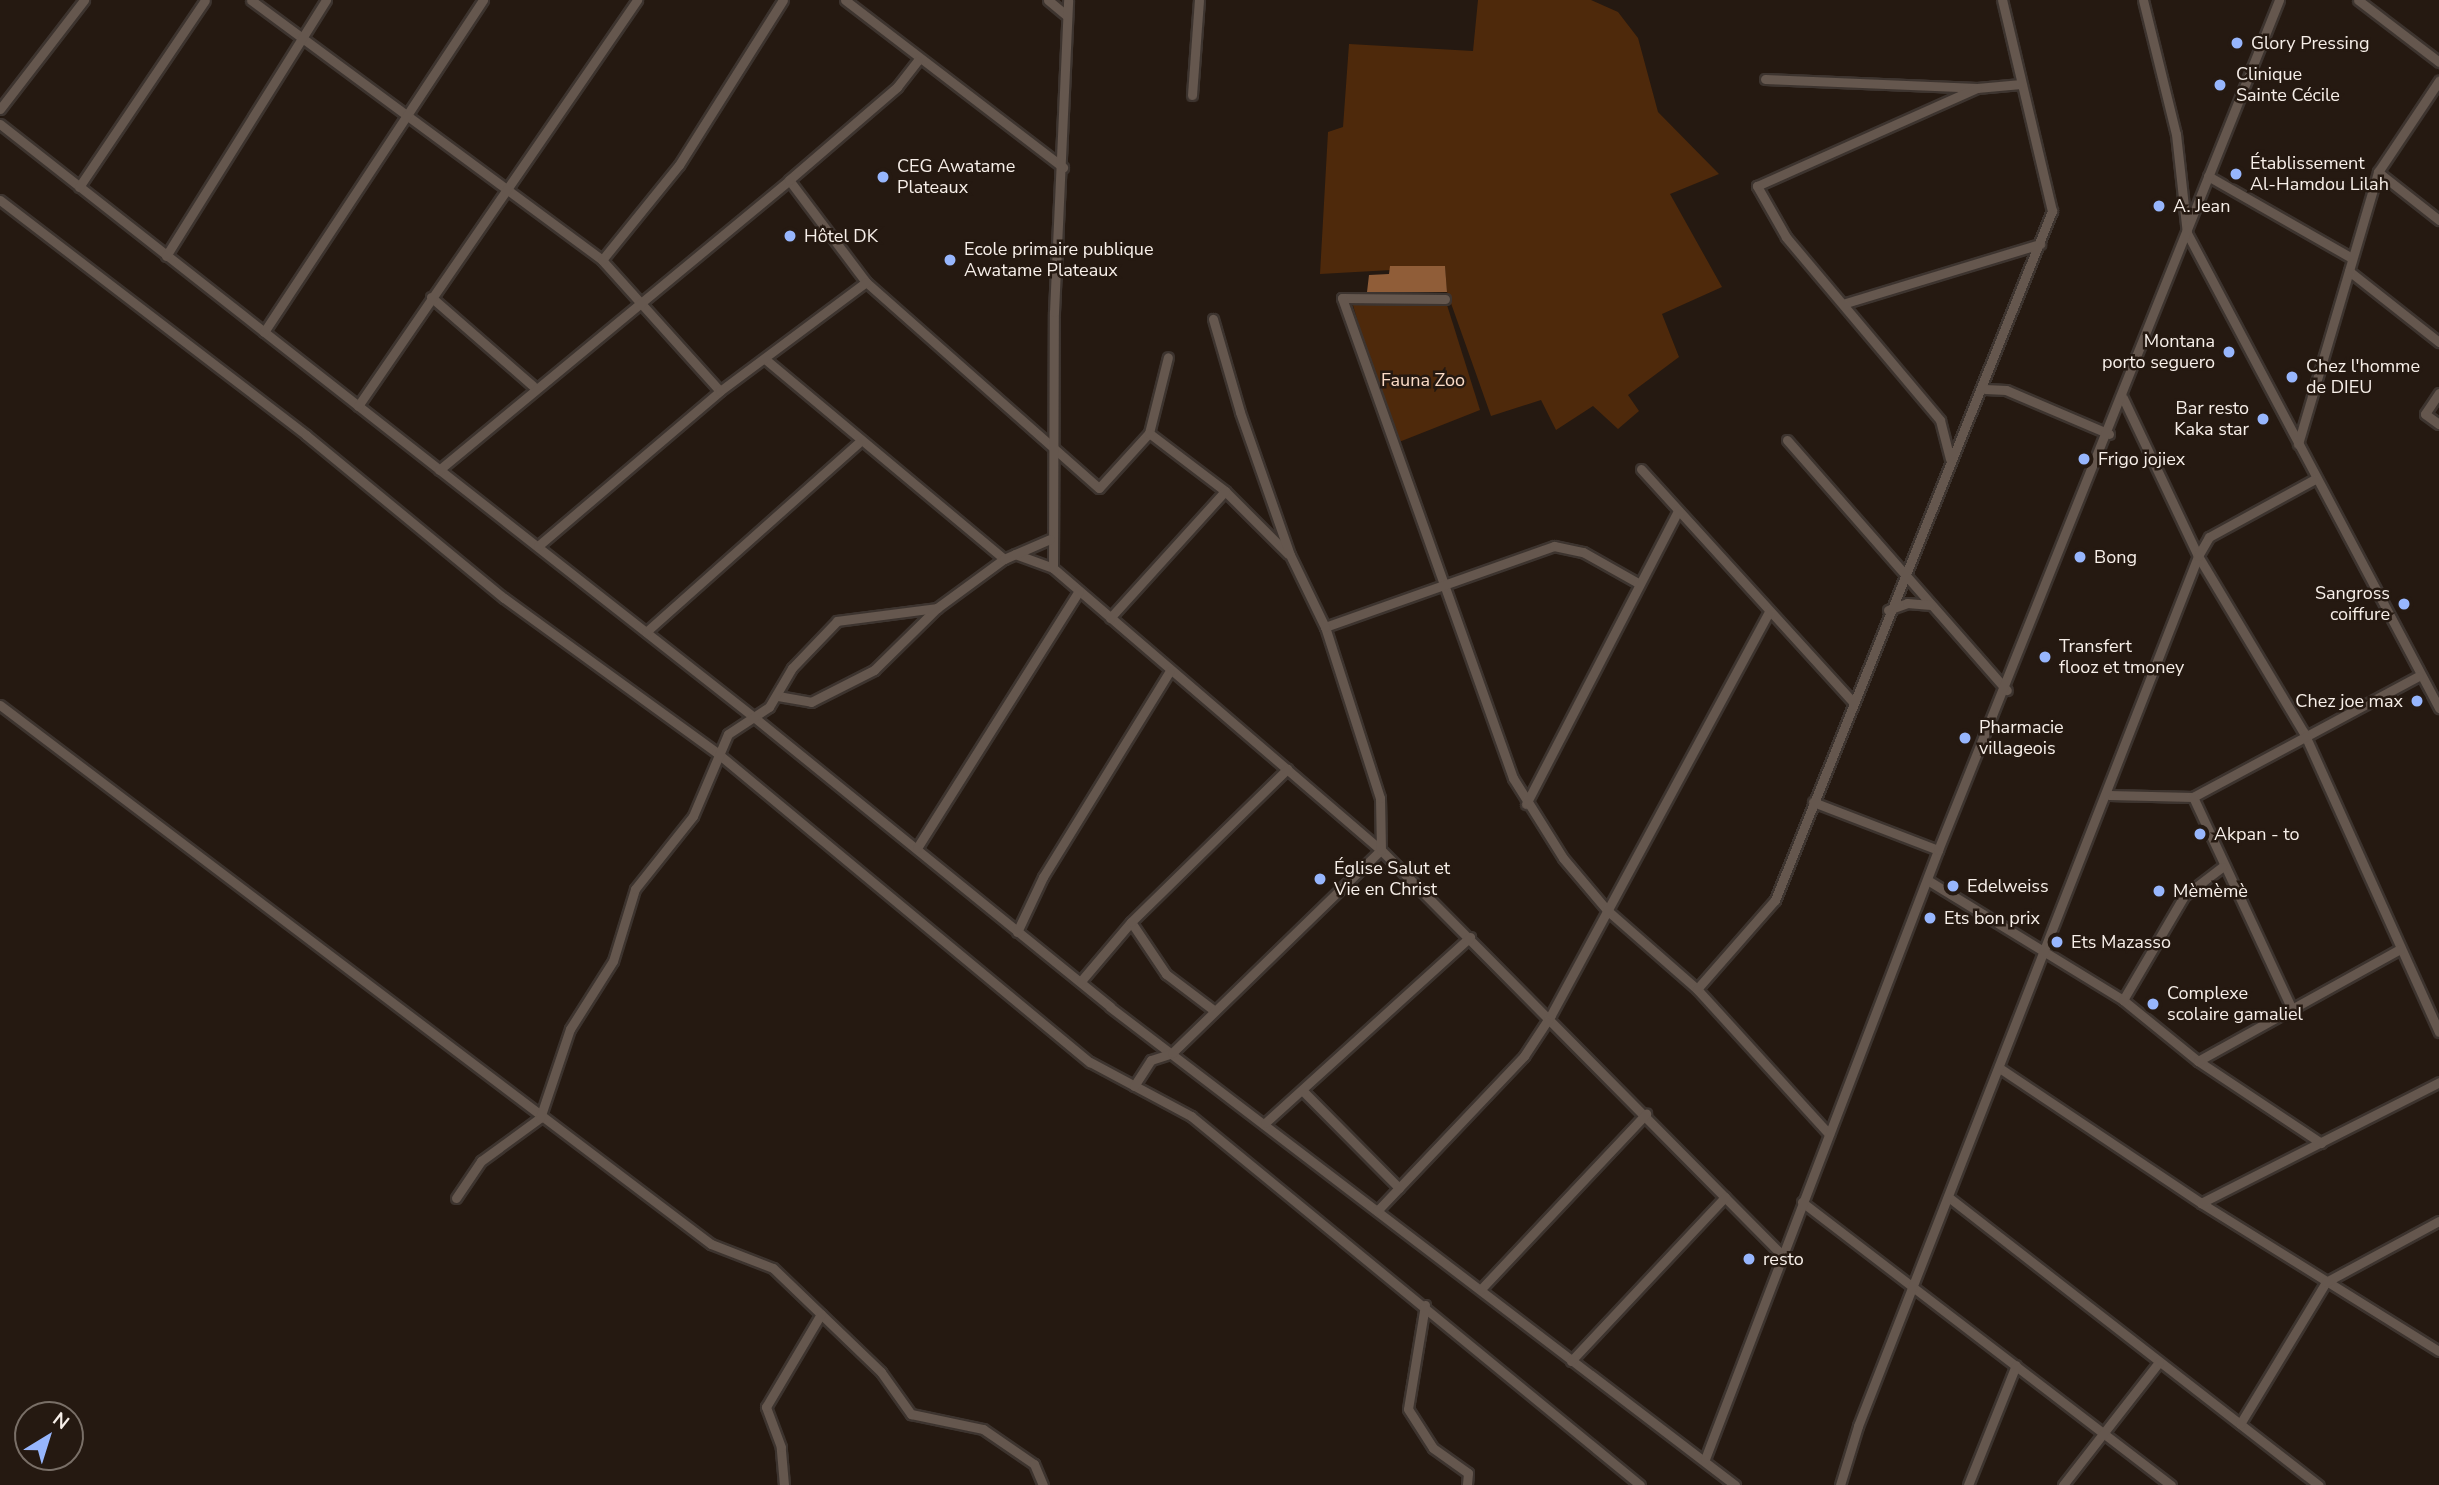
<!DOCTYPE html>
<meta charset="utf-8">
<style>
body{margin:0}
#map{position:relative;width:2439px;height:1485px;overflow:hidden;background:#251911;font-family:"Nunito Sans",sans-serif}
div>[style]{position:absolute}
[style*='--x']{left:calc(var(--x)*1px);top:calc(var(--y)*1px);width:calc(var(--w)*1px);rotate:calc(var(--a)*1deg)}
.green>*{inset:0;background:#4e290b}
.water>*{inset:0;background:#905d38}
.roads{filter:drop-shadow(2px 0 #3d342f) drop-shadow(-2px 0 #3d342f) drop-shadow(0 2px #3d342f) drop-shadow(0 -2px #3d342f)}
.street>*{height:9px;margin:-4.5px;padding:0 4.5px;transform-origin:4.5px;border-radius:4.5px;background:#65574e}
.dots>*{width:19px;height:19px;translate:-50% -50%;box-sizing:border-box;border:4px solid #251911;border-radius:50%}
span{translate:-50% -50%;white-space:nowrap;text-align:center;line-height:1.15;-webkit-text-stroke:5px #251911;paint-order:stroke}
.poi-label{font-size:18px;color:#f7efe9}
.left{translate:0 -50%;text-align:left}
.right{translate:-100% -50%;text-align:right}
.park-label{font-size:18px;color:#fbdbc6}
.north{position:absolute;left:14px;top:1401px;width:70px;height:70px;box-sizing:border-box;background:#251911;border:2px solid #796f67;border-radius:50%;rotate:38deg;font-size:19px;font-weight:700;line-height:28px;text-align:center;color:#f7efe9}
.north::after{content:'';display:block;margin:auto;width:24px;height:32px;background:#97b6fd;clip-path:polygon(50% 0,100% 100%,50% 72%,0 100%)}
</style>
<div id="map">
<div class="green">
<div style="clip-path:polygon(1478px 0,1591px 0,1618px 12px,1638px 38px,1658px 112px,1719px 174px,1670px 194px,1722px 287px,1662px 314px,1679px 357px,1628px 395px,1639px 411px,1618px 429px,1593px 406px,1556px 430px,1541px 400px,1491px 416px,1447px 292px,1445px 267px,1320px 274px,1328px 132px,1343px 127px,1349px 44px,1473px 51px)"></div>
<div style="clip-path:polygon(1352px 302px,1447px 305px,1480px 410px,1394px 444px)"></div>
</div>
<div class="water">
<div style="clip-path:polygon(1390px 266px,1445px 266px,1447px 292px,1367px 292px,1369px 275px,1389px 274px)"></div>
</div>
<div class="roads">
<div class="street">
<div style="--x:251;--y:0;--w:437;--a:36.5"></div>
<div style="--x:602;--y:260;--w:176;--a:48"></div>
<div style="--x:845;--y:0;--w:275;--a:37.5"></div>
<div style="--x:1048;--y:0;--w:25;--a:40"></div>
<div style="--x:2143;--y:0;--w:138;--a:76.2"></div>
<div style="--x:2176;--y:134;--w:100;--a:83.7"></div>
<div style="--x:2187;--y:233;--w:538;--a:62.05"></div>
<div style="--x:2358;--y:0;--w:102;--a:37.4"></div>
<div style="--x:1765;--y:79;--w:212;--a:2.4"></div>
<div style="--x:1977;--y:88;--w:44;--a:-5.2"></div>
<div style="--x:1192;--y:95;--w:95;--a:-85.8"></div>
<div style="--x:0;--y:109;--w:138;--a:-52.4"></div>
<div style="--x:0;--y:124;--w:961;--a:38.19"></div>
<div style="--x:755;--y:718;--w:458;--a:39.1"></div>
<div style="--x:1110;--y:1007;--w:787;--a:37.41"></div>
<div style="--x:2378;--y:172;--w:78;--a:38.2"></div>
<div style="--x:2208;--y:176;--w:163;--a:29.7"></div>
<div style="--x:789;--y:180;--w:128;--a:53"></div>
<div style="--x:866;--y:282;--w:311;--a:41.5"></div>
<div style="--x:1099;--y:488;--w:74;--a:-47.7"></div>
<div style="--x:1149;--y:433;--w:78;--a:-76"></div>
<div style="--x:79;--y:187;--w:225;--a:-56"></div>
<div style="--x:0;--y:200;--w:386;--a:37.5"></div>
<div style="--x:306;--y:435;--w:256;--a:39.5"></div>
<div style="--x:504;--y:598;--w:262;--a:36"></div>
<div style="--x:716;--y:752;--w:486;--a:39.7"></div>
<div style="--x:1090;--y:1062;--w:115;--a:28.1"></div>
<div style="--x:1191;--y:1116;--w:581;--a:39.41"></div>
<div style="--x:166;--y:256;--w:302;--a:-58"></div>
<div style="--x:602;--y:260;--w:122;--a:-51"></div>
<div style="--x:679;--y:165;--w:195;--a:-57.8"></div>
<div style="--x:2349;--y:271;--w:115;--a:38.3"></div>
<div style="--x:431;--y:297;--w:135;--a:41.1"></div>
<div style="--x:1445;--y:299;--w:103;--a:-179.4"></div>
<div style="--x:1342;--y:298;--w:510;--a:70.39"></div>
<div style="--x:1513;--y:778;--w:94;--a:58"></div>
<div style="--x:1563;--y:858;--w:68;--a:49.8"></div>
<div style="--x:1607;--y:910;--w:120;--a:41.3"></div>
<div style="--x:1697;--y:989;--w:196;--a:47.7"></div>
<div style="--x:1846;--y:303;--w:203;--a:-16.9"></div>
<div style="--x:264;--y:332;--w:398;--a:-56.6"></div>
<div style="--x:765;--y:359;--w:312;--a:39.9"></div>
<div style="--x:1985;--y:389;--w:21;--a:3"></div>
<div style="--x:2006;--y:390;--w:112;--a:23.1"></div>
<div style="--x:2439;--y:393;--w:25;--a:124"></div>
<div style="--x:2425;--y:414;--w:17;--a:36"></div>
<div style="--x:2123;--y:398;--w:175;--a:64.6"></div>
<div style="--x:2198;--y:556;--w:206;--a:59.1"></div>
<div style="--x:2304;--y:733;--w:328;--a:65.7"></div>
<div style="--x:358;--y:406;--w:493;--a:-55.5"></div>
<div style="--x:1149;--y:433;--w:96;--a:37.3"></div>
<div style="--x:1225;--y:491;--w:89;--a:45"></div>
<div style="--x:1787;--y:440;--w:333;--a:48.7"></div>
<div style="--x:2298;--y:444;--w:284;--a:-73.6"></div>
<div style="--x:2378;--y:172;--w:110;--a:-56.2"></div>
<div style="--x:1950;--y:459;--w:40;--a:-104.4"></div>
<div style="--x:1940;--y:420;--w:239;--a:-130.1"></div>
<div style="--x:1786;--y:237;--w:59;--a:-119.6"></div>
<div style="--x:1757;--y:186;--w:241;--a:-24"></div>
<div style="--x:1641;--y:469;--w:315;--a:47.7"></div>
<div style="--x:439;--y:470;--w:455;--a:-39.6"></div>
<div style="--x:789;--y:180;--w:143;--a:-40.7"></div>
<div style="--x:897;--y:87;--w:33;--a:-52"></div>
<div style="--x:538;--y:546;--w:239;--a:-40.4"></div>
<div style="--x:720;--y:391;--w:182;--a:-36.7"></div>
<div style="--x:1015;--y:554;--w:40;--a:20.2"></div>
<div style="--x:1053;--y:568;--w:433;--a:40.7"></div>
<div style="--x:1381;--y:850;--w:570;--a:45.28"></div>
<div style="--x:1053;--y:568;--w:256;--a:-89.8"></div>
<div style="--x:1054;--y:312;--w:312;--a:-87.4"></div>
<div style="--x:1888;--y:610;--w:20;--a:-20"></div>
<div style="--x:1907;--y:603;--w:24;--a:5"></div>
<div style="--x:1110;--y:618;--w:171;--a:-47.8"></div>
<div style="--x:1325;--y:627;--w:243;--a:-19.5"></div>
<div style="--x:1554;--y:546;--w:30;--a:12"></div>
<div style="--x:1583;--y:552;--w:65;--a:29.3"></div>
<div style="--x:646;--y:632;--w:284;--a:-41.7"></div>
<div style="--x:778;--y:696;--w:34;--a:10"></div>
<div style="--x:811;--y:702;--w:71;--a:-26.9"></div>
<div style="--x:874;--y:670;--w:88;--a:-44.5"></div>
<div style="--x:937;--y:608;--w:83;--a:-36.2"></div>
<div style="--x:1004;--y:559;--w:50;--a:-23.5"></div>
<div style="--x:0;--y:705;--w:892;--a:37.17"></div>
<div style="--x:711;--y:1244;--w:66;--a:21.2"></div>
<div style="--x:773;--y:1268;--w:150;--a:43.9"></div>
<div style="--x:881;--y:1372;--w:52;--a:54.5"></div>
<div style="--x:911;--y:1414;--w:74;--a:11.8"></div>
<div style="--x:983;--y:1429;--w:62;--a:34.5"></div>
<div style="--x:1034;--y:1464;--w:23;--a:67"></div>
<div style="--x:2109;--y:795;--w:84;--a:1.4"></div>
<div style="--x:2193;--y:797;--w:256;--a:-28.2"></div>
<div style="--x:2193;--y:797;--w:234;--a:65"></div>
<div style="--x:1813;--y:802;--w:134;--a:21"></div>
<div style="--x:1526;--y:804;--w:330;--a:-62.6"></div>
<div style="--x:917;--y:848;--w:304;--a:-57.8"></div>
<div style="--x:1929;--y:881;--w:228;--a:31.5"></div>
<div style="--x:2123;--y:1000;--w:97;--a:39.1"></div>
<div style="--x:2198;--y:1061;--w:148;--a:33.7"></div>
<div style="--x:1131;--y:922;--w:63;--a:56.1"></div>
<div style="--x:1166;--y:974;--w:61;--a:37.1"></div>
<div style="--x:1017;--y:932;--w:61;--a:-64.7"></div>
<div style="--x:1043;--y:877;--w:241;--a:-58.4"></div>
<div style="--x:1081;--y:981;--w:77;--a:-49.7"></div>
<div style="--x:1131;--y:922;--w:219;--a:-44.4"></div>
<div style="--x:1697;--y:989;--w:118;--a:-48.8"></div>
<div style="--x:1775;--y:900;--w:743;--a:-68.1"></div>
<div style="--x:2052;--y:211;--w:217;--a:-103.3"></div>
<div style="--x:2123;--y:1000;--w:121;--a:-59.6"></div>
<div style="--x:2184;--y:896;--w:48;--a:-37.3"></div>
<div style="--x:2198;--y:1061;--w:231;--a:-29"></div>
<div style="--x:2001;--y:1069;--w:241;--a:33.8"></div>
<div style="--x:2201;--y:1203;--w:280;--a:31.9"></div>
<div style="--x:1134;--y:1086;--w:31;--a:-57"></div>
<div style="--x:1151;--y:1060;--w:22;--a:-18"></div>
<div style="--x:1172;--y:1053;--w:291;--a:-44.2"></div>
<div style="--x:1381;--y:850;--w:52;--a:-91.1"></div>
<div style="--x:1380;--y:798;--w:180;--a:-107.8"></div>
<div style="--x:1325;--y:627;--w:80;--a:-115.9"></div>
<div style="--x:1290;--y:555;--w:151;--a:-109.3"></div>
<div style="--x:1240;--y:412;--w:97;--a:-106.2"></div>
<div style="--x:1304;--y:1092;--w:135;--a:45.3"></div>
<div style="--x:1265;--y:1123;--w:277;--a:-42.2"></div>
<div style="--x:456;--y:1198;--w:45;--a:-56"></div>
<div style="--x:481;--y:1161;--w:73;--a:-36.1"></div>
<div style="--x:540;--y:1118;--w:94;--a:-71.4"></div>
<div style="--x:570;--y:1029;--w:80;--a:-57.7"></div>
<div style="--x:613;--y:961;--w:75;--a:-73"></div>
<div style="--x:635;--y:889;--w:93;--a:-51.5"></div>
<div style="--x:693;--y:816;--w:89;--a:-66.9"></div>
<div style="--x:728;--y:734;--w:49;--a:-33.4"></div>
<div style="--x:769;--y:707;--w:45;--a:-59.5"></div>
<div style="--x:792;--y:668;--w:65;--a:-46.2"></div>
<div style="--x:837;--y:621;--w:101;--a:-7.4"></div>
<div style="--x:1951;--y:1199;--w:466;--a:37.9"></div>
<div style="--x:1802;--y:1202;--w:465;--a:37.5"></div>
<div style="--x:2201;--y:1203;--w:267;--a:-26.9"></div>
<div style="--x:1377;--y:1211;--w:214;--a:-46.5"></div>
<div style="--x:1524;--y:1056;--w:49;--a:-56.6"></div>
<div style="--x:1551;--y:1015;--w:458;--a:-61.6"></div>
<div style="--x:1481;--y:1289;--w:241;--a:-46.7"></div>
<div style="--x:1425;--y:1305;--w:105;--a:99.3"></div>
<div style="--x:1408;--y:1409;--w:46;--a:57.3"></div>
<div style="--x:1433;--y:1448;--w:43;--a:35.5"></div>
<div style="--x:1468;--y:1473;--w:12;--a:95"></div>
<div style="--x:1571;--y:1361;--w:225;--a:-46.8"></div>
<div style="--x:2240;--y:1424;--w:166;--a:-58.8"></div>
<div style="--x:2326;--y:1282;--w:128;--a:-28.4"></div>
<div style="--x:1705;--y:1459;--w:652;--a:-69.06"></div>
<div style="--x:1938;--y:850;--w:916;--a:-68.14"></div>
<div style="--x:784;--y:1485;--w:38;--a:-95"></div>
<div style="--x:781;--y:1447;--w:43;--a:-110.6"></div>
<div style="--x:766;--y:1407;--w:108;--a:-59.4"></div>
<div style="--x:1840;--y:1485;--w:62;--a:-73"></div>
<div style="--x:1858;--y:1426;--w:934;--a:-68.65"></div>
<div style="--x:2198;--y:556;--w:22;--a:-60"></div>
<div style="--x:2209;--y:537;--w:121;--a:-28.7"></div>
<div style="--x:1968;--y:1485;--w:129;--a:-68.2"></div>
<div style="--x:2063;--y:1485;--w:156;--a:-52"></div>
</div>
</div>
<div class="dots">
<div style="left:2237px;top:43px;background:#97b6fd"></div>
<div style="left:2220px;top:85px;background:#97b6fd"></div>
<div style="left:2236px;top:174px;background:#97b6fd"></div>
<div style="left:883px;top:177px;background:#97b6fd"></div>
<div style="left:2159px;top:206px;background:#97b6fd"></div>
<div style="left:790px;top:236px;background:#97b6fd"></div>
<div style="left:950px;top:260px;background:#97b6fd"></div>
<div style="left:2229px;top:352px;background:#97b6fd"></div>
<div style="left:2292px;top:377px;background:#97b6fd"></div>
<div style="left:2263px;top:419px;background:#97b6fd"></div>
<div style="left:2084px;top:459px;background:#97b6fd"></div>
<div style="left:2080px;top:557px;background:#97b6fd"></div>
<div style="left:2404px;top:604px;background:#97b6fd"></div>
<div style="left:2045px;top:657px;background:#97b6fd"></div>
<div style="left:2417px;top:701px;background:#97b6fd"></div>
<div style="left:1965px;top:738px;background:#97b6fd"></div>
<div style="left:2200px;top:834px;background:#97b6fd"></div>
<div style="left:1320px;top:879px;background:#97b6fd"></div>
<div style="left:1953px;top:886px;background:#97b6fd"></div>
<div style="left:2159px;top:891px;background:#97b6fd"></div>
<div style="left:1930px;top:918px;background:#97b6fd"></div>
<div style="left:2057px;top:942px;background:#97b6fd"></div>
<div style="left:2153px;top:1004px;background:#97b6fd"></div>
<div style="left:1749px;top:1259px;background:#97b6fd"></div>
</div>
<div class="poi-label">
<span class="left" style="left:2251px;top:43px">Glory Pressing</span>
<span class="left" style="left:2236px;top:85px">Clinique<br>Sainte Cécile</span>
<span class="left" style="left:2250px;top:174px">Établissement<br>Al-Hamdou Lilah</span>
<span class="left" style="left:897px;top:177px">CEG Awatame<br>Plateaux</span>
<span class="left" style="left:2173px;top:206px">A. Jean</span>
<span class="left" style="left:804px;top:236px">Hôtel DK</span>
<span class="left" style="left:964px;top:260px">Ecole primaire publique<br>Awatame Plateaux</span>
<span class="right" style="left:2215px;top:352px">Montana<br>porto seguero</span>
<span class="left" style="left:2306px;top:377px">Chez l'homme<br>de DIEU</span>
<span class="right" style="left:2249px;top:419px">Bar resto<br>Kaka star</span>
<span class="left" style="left:2098px;top:459px">Frigo jojiex</span>
<span class="left" style="left:2094px;top:557px">Bong</span>
<span class="right" style="left:2390px;top:604px">Sangross<br>coiffure</span>
<span class="left" style="left:2059px;top:657px">Transfert<br>flooz et tmoney</span>
<span class="right" style="left:2403px;top:701px">Chez joe max</span>
<span class="left" style="left:1979px;top:738px">Pharmacie<br>villageois</span>
<span class="left" style="left:2214px;top:834px">Akpan - to</span>
<span class="left" style="left:1334px;top:879px">Église Salut et<br>Vie en Christ</span>
<span class="left" style="left:1967px;top:886px">Edelweiss</span>
<span class="left" style="left:2173px;top:891px">Mèmèmè</span>
<span class="left" style="left:1944px;top:918px">Ets bon prix</span>
<span class="left" style="left:2071px;top:942px">Ets Mazasso</span>
<span class="left" style="left:2167px;top:1004px">Complexe<br>scolaire gamaliel</span>
<span class="left" style="left:1763px;top:1259px">resto</span>
</div>
<div class="park-label">
<span style="left:1423px;top:380px">Fauna Zoo</span>
</div>
<div class="north">N</div>
</div>
